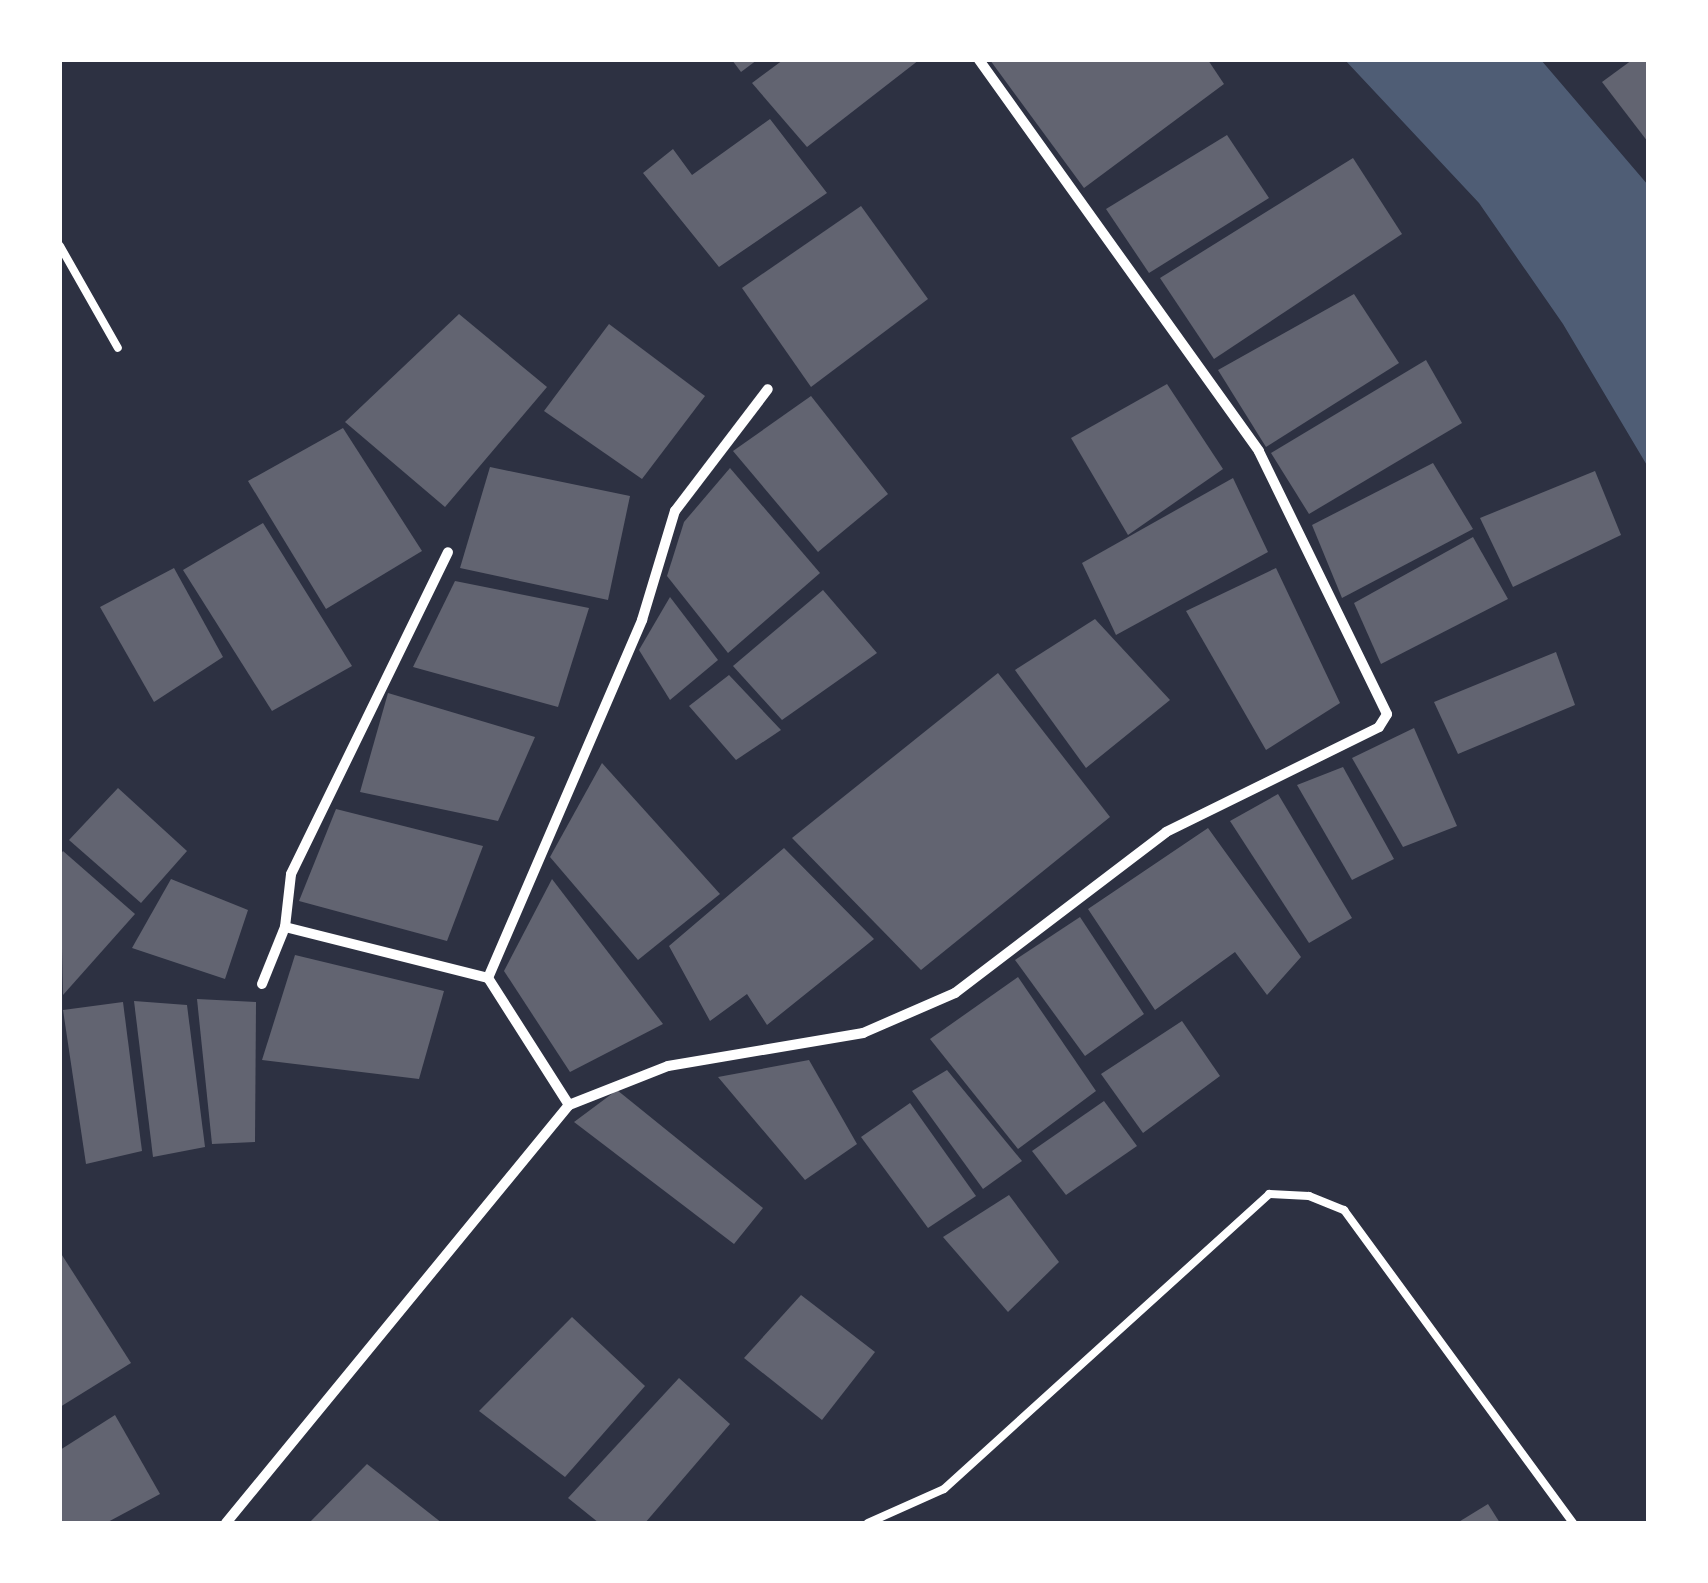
<!DOCTYPE html>
<style>
body{margin:0}
#map{position:relative;width:1708px;height:1583px;overflow:hidden;background:#2d3142;font-family:"Roboto Condensed",sans-serif}
div>[style]{position:absolute}
[style*='--x']{left:calc(var(--x)*1px);top:calc(var(--y)*1px);width:calc(var(--w)*1px);rotate:calc(var(--a)*1deg)}
.water>*{inset:0;background:#4f5d75}
.building>*{inset:0;background:#626471}
.service>*{height:8px;margin:-4px;padding:0 4px;transform-origin:4px;border-radius:4px;background:#fff}
.minor>*{height:10px;margin:-5px;padding:0 5px;transform-origin:5px;border-radius:5px;background:#fff}
span{translate:-50% -50%;white-space:nowrap;text-align:center;line-height:1.15;-webkit-text-stroke:9px #fff;paint-order:stroke}
.frame{position:absolute;inset:0;border:62px solid #fff;pointer-events:none}
</style>
<div id="map">
<div class="water">
<div style="clip-path:polygon(1345px 60px,1541px 60px,1648px 185px,1648px 467px,1563px 324px,1479px 203px)"></div>
</div>
<div class="building">
<div style="clip-path:polygon(732px 60px,757px 60px,741px 72px)"></div>
<div style="clip-path:polygon(783px 60px,919px 60px,807px 147px,752px 83px)"></div>
<div style="clip-path:polygon(990px 60px,1208px 60px,1224px 84px,1084px 188px)"></div>
<div style="clip-path:polygon(1632px 60px,1648px 60px,1648px 142px,1602px 82px)"></div>
<div style="clip-path:polygon(770px 119px,827px 193px,719px 267px,643px 173px,673px 149px,692px 175px)"></div>
<div style="clip-path:polygon(1227px 135px,1269px 198px,1149px 273px,1106px 209px)"></div>
<div style="clip-path:polygon(1353px 158px,1402px 234px,1214px 359px,1160px 278px)"></div>
<div style="clip-path:polygon(861px 206px,928px 299px,811px 387px,742px 288px)"></div>
<div style="clip-path:polygon(1354px 294px,1399px 363px,1266px 447px,1218px 370px)"></div>
<div style="clip-path:polygon(459px 314px,547px 387px,445px 507px,345px 422px)"></div>
<div style="clip-path:polygon(609px 324px,705px 396px,642px 479px,544px 411px)"></div>
<div style="clip-path:polygon(1426px 360px,1462px 423px,1309px 514px,1271px 453px)"></div>
<div style="clip-path:polygon(1167px 384px,1223px 469px,1128px 535px,1071px 438px)"></div>
<div style="clip-path:polygon(811px 396px,888px 494px,818px 552px,733px 451px)"></div>
<div style="clip-path:polygon(343px 428px,422px 551px,326px 609px,248px 481px)"></div>
<div style="clip-path:polygon(1433px 463px,1473px 529px,1342px 598px,1312px 525px)"></div>
<div style="clip-path:polygon(490px 467px,630px 496px,608px 600px,460px 568px)"></div>
<div style="clip-path:polygon(730px 468px,820px 573px,728px 653px,667px 576px,684px 522px)"></div>
<div style="clip-path:polygon(1595px 471px,1621px 535px,1513px 587px,1480px 518px)"></div>
<div style="clip-path:polygon(1233px 478px,1268px 552px,1116px 635px,1082px 563px)"></div>
<div style="clip-path:polygon(263px 523px,352px 666px,272px 711px,183px 570px)"></div>
<div style="clip-path:polygon(1473px 537px,1508px 599px,1381px 664px,1354px 603px)"></div>
<div style="clip-path:polygon(174px 568px,223px 657px,154px 702px,100px 607px)"></div>
<div style="clip-path:polygon(1276px 568px,1340px 703px,1266px 750px,1186px 611px)"></div>
<div style="clip-path:polygon(455px 581px,589px 608px,558px 707px,413px 667px)"></div>
<div style="clip-path:polygon(823px 590px,877px 653px,782px 720px,733px 666px)"></div>
<div style="clip-path:polygon(670px 597px,718px 660px,670px 700px,639px 650px)"></div>
<div style="clip-path:polygon(1095px 619px,1170px 700px,1086px 768px,1015px 670px)"></div>
<div style="clip-path:polygon(1556px 652px,1575px 705px,1458px 754px,1434px 702px)"></div>
<div style="clip-path:polygon(998px 673px,1110px 817px,921px 970px,792px 838px)"></div>
<div style="clip-path:polygon(729px 675px,781px 730px,736px 760px,689px 706px)"></div>
<div style="clip-path:polygon(388px 693px,535px 737px,498px 821px,360px 792px)"></div>
<div style="clip-path:polygon(1414px 728px,1457px 826px,1403px 847px,1352px 758px)"></div>
<div style="clip-path:polygon(602px 763px,720px 894px,638px 960px,550px 857px)"></div>
<div style="clip-path:polygon(1343px 767px,1394px 859px,1352px 880px,1297px 785px)"></div>
<div style="clip-path:polygon(118px 788px,187px 851px,141px 903px,69px 840px)"></div>
<div style="clip-path:polygon(1278px 794px,1352px 918px,1309px 943px,1230px 821px)"></div>
<div style="clip-path:polygon(336px 809px,483px 846px,447px 941px,299px 901px)"></div>
<div style="clip-path:polygon(1208px 828px,1301px 957px,1267px 995px,1235px 952px,1155px 1010px,1088px 909px)"></div>
<div style="clip-path:polygon(784px 848px,874px 939px,767px 1025px,747px 994px,710px 1021px,669px 946px)"></div>
<div style="clip-path:polygon(63px 851px,135px 914px,63px 995px,60px 855px)"></div>
<div style="clip-path:polygon(171px 879px,248px 910px,225px 979px,132px 948px)"></div>
<div style="clip-path:polygon(552px 879px,663px 1024px,570px 1072px,504px 971px)"></div>
<div style="clip-path:polygon(1080px 917px,1144px 1014px,1085px 1056px,1015px 960px)"></div>
<div style="clip-path:polygon(295px 955px,444px 991px,419px 1079px,262px 1060px)"></div>
<div style="clip-path:polygon(1018px 977px,1096px 1091px,1018px 1149px,930px 1039px)"></div>
<div style="clip-path:polygon(197px 999px,256px 1002px,255px 1142px,212px 1144px)"></div>
<div style="clip-path:polygon(134px 1001px,187px 1005px,205px 1147px,153px 1157px)"></div>
<div style="clip-path:polygon(123px 1002px,142px 1151px,86px 1164px,63px 1010px)"></div>
<div style="clip-path:polygon(1182px 1021px,1220px 1076px,1143px 1133px,1101px 1074px)"></div>
<div style="clip-path:polygon(809px 1060px,857px 1144px,805px 1180px,718px 1077px)"></div>
<div style="clip-path:polygon(947px 1070px,1022px 1161px,983px 1189px,912px 1091px)"></div>
<div style="clip-path:polygon(617px 1090px,763px 1208px,734px 1244px,574px 1122px)"></div>
<div style="clip-path:polygon(1104px 1101px,1137px 1146px,1066px 1195px,1032px 1151px)"></div>
<div style="clip-path:polygon(910px 1103px,976px 1196px,928px 1228px,861px 1137px)"></div>
<div style="clip-path:polygon(1009px 1195px,1059px 1262px,1008px 1312px,943px 1237px)"></div>
<div style="clip-path:polygon(60px 1252px,131px 1363px,60px 1407px)"></div>
<div style="clip-path:polygon(801px 1295px,875px 1352px,822px 1420px,744px 1358px)"></div>
<div style="clip-path:polygon(572px 1317px,645px 1386px,565px 1477px,479px 1411px)"></div>
<div style="clip-path:polygon(679px 1378px,730px 1424px,645px 1523px,599px 1523px,568px 1498px)"></div>
<div style="clip-path:polygon(115px 1415px,160px 1494px,106px 1523px,60px 1523px,60px 1450px)"></div>
<div style="clip-path:polygon(367px 1464px,442px 1523px,309px 1523px)"></div>
<div style="clip-path:polygon(1488px 1504px,1500px 1523px,1457px 1523px)"></div>
</div>
<div class="service">
<div style="--x:60;--y:246;--w:117;--a:60.4"></div>
<div style="--x:868;--y:1523;--w:83;--a:-24.1"></div>
<div style="--x:944;--y:1489;--w:439;--a:-42.2"></div>
<div style="--x:1269;--y:1194;--w:40;--a:2.9"></div>
<div style="--x:1309;--y:1196;--w:38;--a:22"></div>
<div style="--x:1344;--y:1210;--w:388;--a:53.8"></div>
</div>
<div class="minor">
<div style="--x:285;--y:927;--w:209;--a:14.1"></div>
<div style="--x:262;--y:984;--w:61;--a:-68"></div>
<div style="--x:285;--y:927;--w:53;--a:-83.5"></div>
<div style="--x:291;--y:874;--w:358;--a:-64"></div>
<div style="--x:569;--y:1105;--w:151;--a:-122.5"></div>
<div style="--x:488;--y:978;--w:390;--a:-66.7"></div>
<div style="--x:642;--y:620;--w:114;--a:-73.2"></div>
<div style="--x:675;--y:511;--w:153;--a:-52.7"></div>
<div style="--x:226;--y:1523;--w:541;--a:-50.63"></div>
<div style="--x:569;--y:1105;--w:106;--a:-21.5"></div>
<div style="--x:668;--y:1066;--w:198;--a:-9.6"></div>
<div style="--x:863;--y:1033;--w:100;--a:-23.5"></div>
<div style="--x:955;--y:993;--w:265;--a:-37.3"></div>
<div style="--x:1166;--y:832;--w:237;--a:-26.2"></div>
<div style="--x:1379;--y:727;--w:15;--a:-58"></div>
<div style="--x:1387;--y:714;--w:292;--a:-116"></div>
<div style="--x:1259;--y:451;--w:481;--a:-125.6"></div>
</div>
<div class="frame"></div>
</div>
